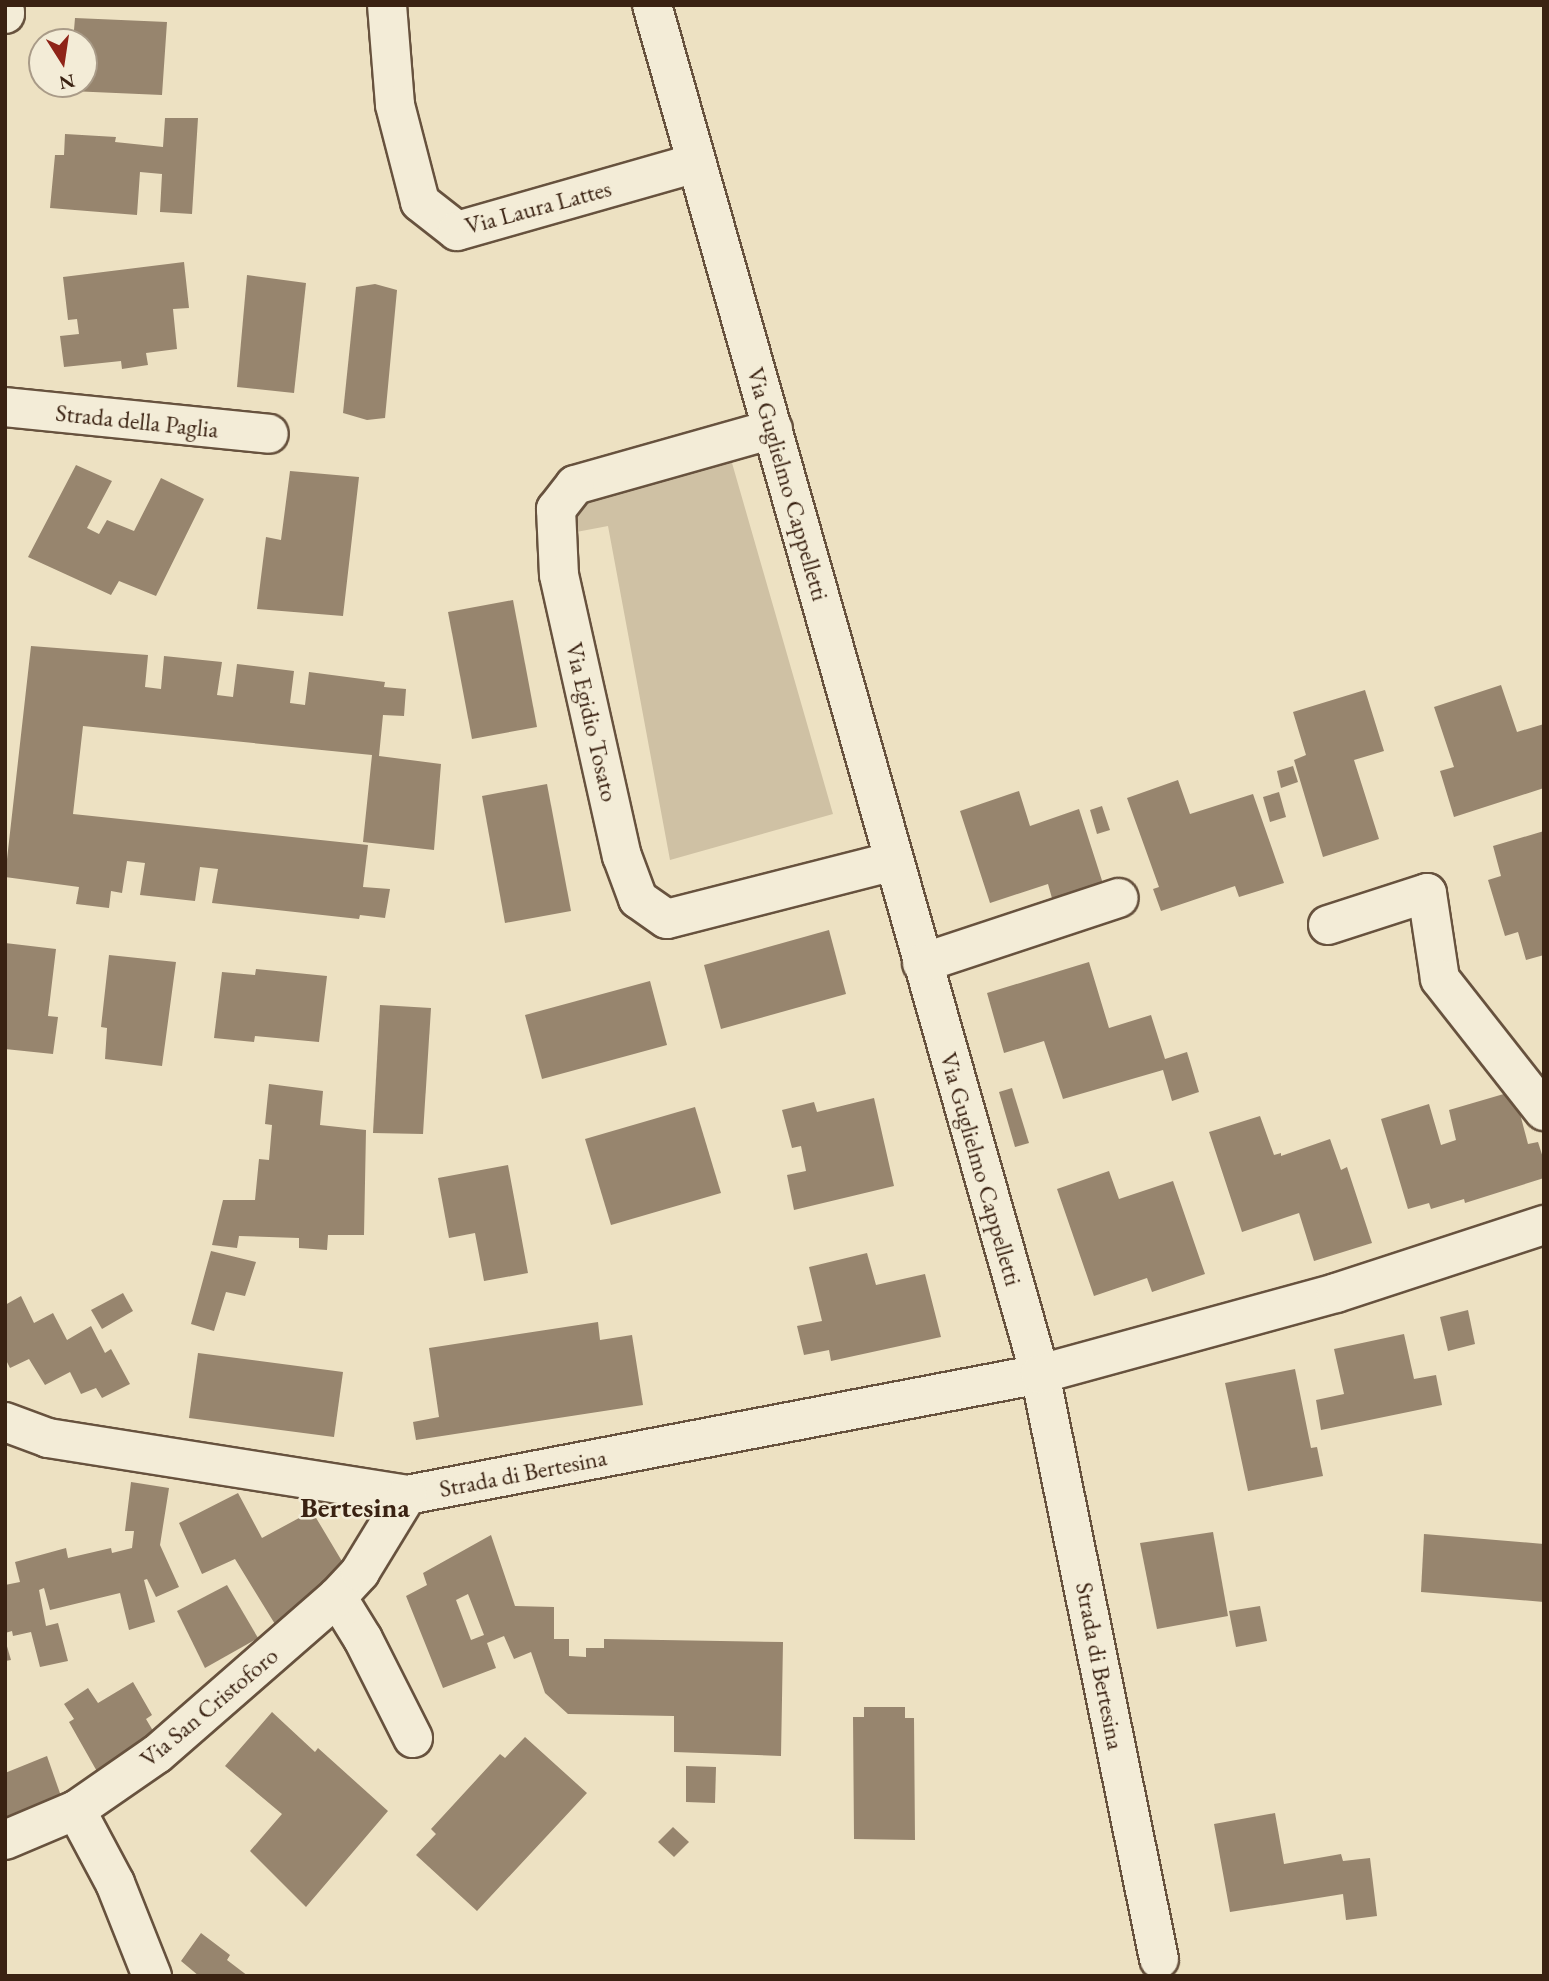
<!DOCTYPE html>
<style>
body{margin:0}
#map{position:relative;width:1549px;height:1981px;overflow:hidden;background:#ede1c2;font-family:"EB Garamond",serif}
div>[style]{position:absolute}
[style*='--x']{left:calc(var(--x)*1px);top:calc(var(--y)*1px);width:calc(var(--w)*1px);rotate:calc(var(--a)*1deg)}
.green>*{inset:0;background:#cfc1a4}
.building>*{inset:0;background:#97856e}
.roads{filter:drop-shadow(2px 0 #67523e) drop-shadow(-2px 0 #67523e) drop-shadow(0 2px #67523e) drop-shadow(0 -2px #67523e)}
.minor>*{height:38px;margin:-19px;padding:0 19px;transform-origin:19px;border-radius:19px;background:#f3ecd7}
span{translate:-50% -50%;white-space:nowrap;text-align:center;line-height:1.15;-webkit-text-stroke:5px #f3ecd7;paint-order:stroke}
.street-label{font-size:24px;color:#3a2212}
.quarter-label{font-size:28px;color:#3a2212;font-weight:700}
.frame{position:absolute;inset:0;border:7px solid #3a2212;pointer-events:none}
.north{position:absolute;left:28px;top:28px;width:70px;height:70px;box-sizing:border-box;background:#f3ecd7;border:2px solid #a99b88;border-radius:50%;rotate:168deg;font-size:19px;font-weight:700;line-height:28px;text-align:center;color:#3a2212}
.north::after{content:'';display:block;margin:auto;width:24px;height:32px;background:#8f2418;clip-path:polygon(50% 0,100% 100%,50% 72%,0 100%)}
</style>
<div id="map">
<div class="green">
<div style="clip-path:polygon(730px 456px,833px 814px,670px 860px,608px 526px,571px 533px,573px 512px,581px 498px)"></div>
</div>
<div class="building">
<div style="clip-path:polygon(75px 18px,167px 22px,162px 95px,70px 91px,70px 84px,84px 84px,84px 42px,73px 42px)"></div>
<div style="clip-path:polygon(165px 118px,198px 118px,192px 214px,160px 212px,162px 174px,140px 172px,137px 215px,50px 208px,55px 155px,64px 155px,65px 134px,116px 137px,115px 142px,163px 147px)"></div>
<div style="clip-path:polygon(184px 262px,189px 308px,173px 309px,177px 349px,146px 353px,148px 365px,122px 369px,121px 361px,64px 367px,60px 336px,79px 334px,77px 319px,68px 320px,63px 277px)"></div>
<div style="clip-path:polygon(247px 275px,306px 283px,294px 393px,237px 387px)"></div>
<div style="clip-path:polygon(375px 284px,397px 290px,385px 418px,367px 420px,343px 413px,356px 287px)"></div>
<div style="clip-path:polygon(76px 465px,112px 481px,87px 528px,99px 534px,107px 520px,134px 531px,161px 478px,204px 499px,156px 596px,119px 581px,111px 595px,28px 557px)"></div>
<div style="clip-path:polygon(290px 471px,359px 477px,343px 616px,257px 609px,266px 537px,281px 540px)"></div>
<div style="clip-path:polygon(513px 600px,537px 727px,472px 739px,448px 612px)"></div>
<div style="clip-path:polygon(31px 646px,148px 655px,145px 687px,161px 689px,164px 656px,222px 662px,217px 695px,233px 697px,237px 664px,294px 671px,290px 703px,305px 705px,309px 672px,385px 682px,384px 687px,406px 689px,404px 716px,383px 715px,379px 756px,441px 764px,434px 850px,363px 842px,372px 755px,83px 726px,73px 814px,368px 845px,363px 887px,390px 889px,385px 918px,360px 915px,359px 919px,212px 903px,218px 869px,200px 867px,195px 901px,140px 895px,145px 863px,127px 861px,122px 893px,111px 891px,109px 908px,76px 904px,79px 887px,5px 877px)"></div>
<div style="clip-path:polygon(1501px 685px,1517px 732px,1544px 724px,1544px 788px,1454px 817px,1440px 771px,1454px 767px,1434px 707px)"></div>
<div style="clip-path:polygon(1365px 690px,1384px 751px,1354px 760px,1379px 839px,1323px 857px,1294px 760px,1306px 755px,1293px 712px)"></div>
<div style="clip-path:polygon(1293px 766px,1298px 782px,1281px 788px,1277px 771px)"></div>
<div style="clip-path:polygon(1178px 780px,1190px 814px,1253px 794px,1284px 883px,1239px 897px,1235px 886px,1161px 911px,1153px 889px,1159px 887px,1127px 798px)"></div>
<div style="clip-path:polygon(547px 784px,571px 911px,505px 923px,482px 796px)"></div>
<div style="clip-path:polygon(1019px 791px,1030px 826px,1079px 809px,1106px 893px,1055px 909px,1048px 884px,990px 903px,960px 811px)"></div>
<div style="clip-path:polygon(1279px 792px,1286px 817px,1270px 822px,1263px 797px)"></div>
<div style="clip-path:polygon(1102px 806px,1110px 830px,1097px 834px,1090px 810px)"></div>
<div style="clip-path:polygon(1544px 831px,1544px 955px,1526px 960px,1518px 932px,1505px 936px,1488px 880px,1501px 876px,1493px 846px)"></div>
<div style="clip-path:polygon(829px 930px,846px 994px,721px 1029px,704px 965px)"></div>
<div style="clip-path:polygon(5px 943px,56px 949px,48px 1016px,58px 1017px,53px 1054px,5px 1049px)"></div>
<div style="clip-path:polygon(109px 955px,176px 962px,162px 1066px,105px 1059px,107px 1028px,101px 1027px)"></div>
<div style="clip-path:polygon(1089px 962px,1109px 1028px,1151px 1015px,1165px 1059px,1187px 1052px,1199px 1092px,1172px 1101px,1163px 1070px,1063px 1099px,1044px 1041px,1004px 1053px,987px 993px)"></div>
<div style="clip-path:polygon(256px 969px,327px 976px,319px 1042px,255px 1036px,254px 1042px,214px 1038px,222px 972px,255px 975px)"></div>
<div style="clip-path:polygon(650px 981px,667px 1045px,542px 1079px,525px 1015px)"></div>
<div style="clip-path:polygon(380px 1005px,431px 1008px,423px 1134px,373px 1133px)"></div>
<div style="clip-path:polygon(269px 1084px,323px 1091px,320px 1125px,366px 1130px,364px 1235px,328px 1235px,327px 1250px,299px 1248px,299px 1238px,239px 1236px,237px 1248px,212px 1245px,223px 1200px,255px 1200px,259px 1159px,269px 1160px,272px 1125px,265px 1124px)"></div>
<div style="clip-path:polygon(1012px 1088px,1029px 1143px,1015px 1147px,999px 1092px)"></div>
<div style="clip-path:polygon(1514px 1091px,1528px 1144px,1538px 1142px,1544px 1161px,1544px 1178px,1465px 1203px,1464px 1199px,1431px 1209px,1429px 1203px,1408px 1209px,1381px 1119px,1429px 1104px,1441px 1145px,1456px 1140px,1449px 1110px)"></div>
<div style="clip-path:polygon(874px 1098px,894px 1186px,794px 1210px,787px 1175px,806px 1171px,801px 1146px,792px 1148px,782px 1110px,814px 1102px,817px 1112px)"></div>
<div style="clip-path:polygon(695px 1107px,721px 1193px,611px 1225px,585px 1139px)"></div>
<div style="clip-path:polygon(1260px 1116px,1274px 1155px,1281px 1153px,1281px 1156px,1330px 1139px,1341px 1170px,1347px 1167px,1372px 1243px,1314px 1261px,1299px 1213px,1242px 1232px,1209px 1132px)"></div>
<div style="clip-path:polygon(508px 1165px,528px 1273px,484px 1281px,475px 1233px,449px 1238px,438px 1178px)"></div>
<div style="clip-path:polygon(1109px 1171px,1119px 1199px,1173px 1181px,1205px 1274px,1152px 1292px,1147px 1278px,1094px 1296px,1057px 1189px)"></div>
<div style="clip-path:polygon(211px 1251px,256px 1262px,245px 1296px,226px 1292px,214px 1331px,191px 1324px)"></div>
<div style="clip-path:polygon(867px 1253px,876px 1285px,925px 1274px,941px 1337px,831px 1361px,829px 1350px,804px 1355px,797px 1326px,822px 1321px,809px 1267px)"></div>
<div style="clip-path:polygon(123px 1293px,133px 1311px,102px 1329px,91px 1310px)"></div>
<div style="clip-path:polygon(21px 1296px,34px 1323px,53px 1313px,67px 1340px,91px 1326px,105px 1353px,111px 1349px,130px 1384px,102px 1398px,96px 1388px,81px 1394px,70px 1372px,45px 1385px,29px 1359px,10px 1368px,5px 1358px,5px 1305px)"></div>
<div style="clip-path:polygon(1468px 1310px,1475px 1344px,1448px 1351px,1440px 1317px)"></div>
<div style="clip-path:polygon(598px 1322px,600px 1340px,632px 1335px,643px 1405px,416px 1440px,413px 1422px,439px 1417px,429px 1348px)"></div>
<div style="clip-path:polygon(1404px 1334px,1414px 1379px,1436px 1375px,1442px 1405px,1321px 1430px,1316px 1400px,1344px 1394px,1334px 1349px)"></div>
<div style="clip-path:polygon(198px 1353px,343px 1372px,334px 1437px,189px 1418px)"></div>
<div style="clip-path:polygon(1295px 1369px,1311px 1448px,1317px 1447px,1323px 1476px,1248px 1491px,1225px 1383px)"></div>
<div style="clip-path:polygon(131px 1482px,169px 1488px,160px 1545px,179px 1587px,156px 1597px,147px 1579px,144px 1580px,155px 1622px,129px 1630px,120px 1593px,50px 1610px,44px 1588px,39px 1590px,46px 1626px,58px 1623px,68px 1661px,40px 1667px,31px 1632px,13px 1636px,12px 1631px,5px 1633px,5px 1585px,20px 1582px,15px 1562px,66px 1548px,68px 1558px,111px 1548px,112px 1553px,132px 1548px,134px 1531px,125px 1531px)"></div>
<div style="clip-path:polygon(238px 1493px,262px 1538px,312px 1511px,349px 1573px,278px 1629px,235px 1559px,202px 1574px,179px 1523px)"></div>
<div style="clip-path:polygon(1213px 1532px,1228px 1616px,1157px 1629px,1140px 1543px)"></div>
<div style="clip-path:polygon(1424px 1534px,1544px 1544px,1544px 1602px,1421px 1592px)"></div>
<div style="clip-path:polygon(evenodd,491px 1535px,515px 1606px,554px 1607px,554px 1639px,569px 1639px,569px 1656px,586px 1657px,586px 1648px,604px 1648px,604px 1639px,783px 1642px,781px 1756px,674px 1752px,674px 1716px,568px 1714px,545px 1693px,531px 1652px,514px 1659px,504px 1636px,487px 1643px,496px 1668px,443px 1688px,406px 1596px,427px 1585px,423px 1573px,491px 1535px,468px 1594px,484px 1635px,471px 1640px,456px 1600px,468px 1594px)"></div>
<div style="clip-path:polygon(227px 1585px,258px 1638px,205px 1668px,177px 1611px)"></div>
<div style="clip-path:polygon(1260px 1606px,1267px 1641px,1236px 1647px,1229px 1611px)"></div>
<div style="clip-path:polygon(6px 1643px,11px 1660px,5px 1661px,5px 1644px)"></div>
<div style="clip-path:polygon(133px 1682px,152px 1715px,146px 1719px,162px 1746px,103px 1782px,69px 1722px,74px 1719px,64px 1704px,88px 1688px,98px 1703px)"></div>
<div style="clip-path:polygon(864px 1707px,905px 1707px,905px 1718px,914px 1718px,915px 1840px,854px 1839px,853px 1717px,864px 1717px)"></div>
<div style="clip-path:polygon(272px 1712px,315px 1752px,318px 1748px,388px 1811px,306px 1907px,250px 1851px,282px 1814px,225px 1766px)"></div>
<div style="clip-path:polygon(525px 1737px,587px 1793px,477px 1911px,416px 1855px,436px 1834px,431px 1829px,500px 1754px,505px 1758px)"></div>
<div style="clip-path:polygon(47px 1756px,62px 1799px,5px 1821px,5px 1773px)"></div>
<div style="clip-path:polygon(686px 1766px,716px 1767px,715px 1803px,686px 1802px)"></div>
<div style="clip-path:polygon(1275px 1813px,1284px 1864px,1341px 1854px,1343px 1861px,1370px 1858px,1377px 1916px,1346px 1920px,1343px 1894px,1230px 1912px,1214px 1824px)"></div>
<div style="clip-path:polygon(673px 1827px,689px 1842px,674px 1857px,658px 1842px)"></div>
<div style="clip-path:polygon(201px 1933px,230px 1955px,227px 1960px,248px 1976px,199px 1976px,181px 1961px)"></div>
</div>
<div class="roads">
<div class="minor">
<div style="--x:387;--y:5;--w:100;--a:85.4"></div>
<div style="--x:395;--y:105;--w:100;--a:75.5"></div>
<div style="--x:420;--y:202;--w:47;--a:38.1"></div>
<div style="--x:457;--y:231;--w:248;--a:-15.9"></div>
<div style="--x:652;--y:5;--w:1423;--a:74.18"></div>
<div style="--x:1040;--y:1374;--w:597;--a:78.5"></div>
<div style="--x:5;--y:12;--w:2;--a:90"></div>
<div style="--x:5;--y:407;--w:265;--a:5.8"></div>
<div style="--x:773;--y:429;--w:206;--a:164.2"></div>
<div style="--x:575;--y:485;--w:31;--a:128"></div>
<div style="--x:556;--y:509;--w:66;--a:87.4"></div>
<div style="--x:559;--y:575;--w:288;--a:77.4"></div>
<div style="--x:622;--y:856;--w:46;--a:69.6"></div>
<div style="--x:638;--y:899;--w:35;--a:35"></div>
<div style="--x:667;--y:919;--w:234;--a:-14.3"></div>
<div style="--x:1328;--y:925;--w:104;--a:-17.9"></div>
<div style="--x:1427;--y:893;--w:87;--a:81.4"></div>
<div style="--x:1440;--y:979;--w:168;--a:51.8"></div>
<div style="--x:922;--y:963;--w:207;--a:-18.3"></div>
<div style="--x:5;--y:1422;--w:46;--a:20.4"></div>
<div style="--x:48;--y:1438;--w:363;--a:9"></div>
<div style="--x:407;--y:1495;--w:644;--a:-10.82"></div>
<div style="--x:1040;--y:1374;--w:307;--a:-15.3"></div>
<div style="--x:1336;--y:1293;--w:219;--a:-18.1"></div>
<div style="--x:337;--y:1597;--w:49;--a:58.2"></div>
<div style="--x:363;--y:1639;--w:111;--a:63.2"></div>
<div style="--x:76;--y:1810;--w:83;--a:61.9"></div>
<div style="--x:115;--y:1883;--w:100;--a:68.3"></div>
<div style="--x:5;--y:1840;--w:77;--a:-22.9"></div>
<div style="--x:76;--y:1810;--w:98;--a:-34.7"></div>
<div style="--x:157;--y:1754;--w:239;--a:-41.1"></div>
<div style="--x:337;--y:1597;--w:34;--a:-47"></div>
<div style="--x:360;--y:1572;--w:90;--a:-58.6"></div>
</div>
</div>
<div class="street-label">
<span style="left:538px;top:207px;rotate:-15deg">Via Laura Lattes</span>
<span style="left:137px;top:421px;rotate:6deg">Strada della Paglia</span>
<span style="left:788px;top:484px;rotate:74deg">Via Guglielmo Cappelletti</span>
<span style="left:592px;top:722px;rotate:77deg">Via Egidio Tosato</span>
<span style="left:981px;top:1169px;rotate:74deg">Via Guglielmo Cappelletti</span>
<span style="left:523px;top:1473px;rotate:-11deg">Strada di Bertesina</span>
<span style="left:1100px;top:1666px;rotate:79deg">Strada di Bertesina</span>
<span style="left:209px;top:1707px;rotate:-40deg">Via San Cristoforo</span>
</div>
<div class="quarter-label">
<span style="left:355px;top:1507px">Bertesina</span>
</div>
<div class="frame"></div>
<div class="north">N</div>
</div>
